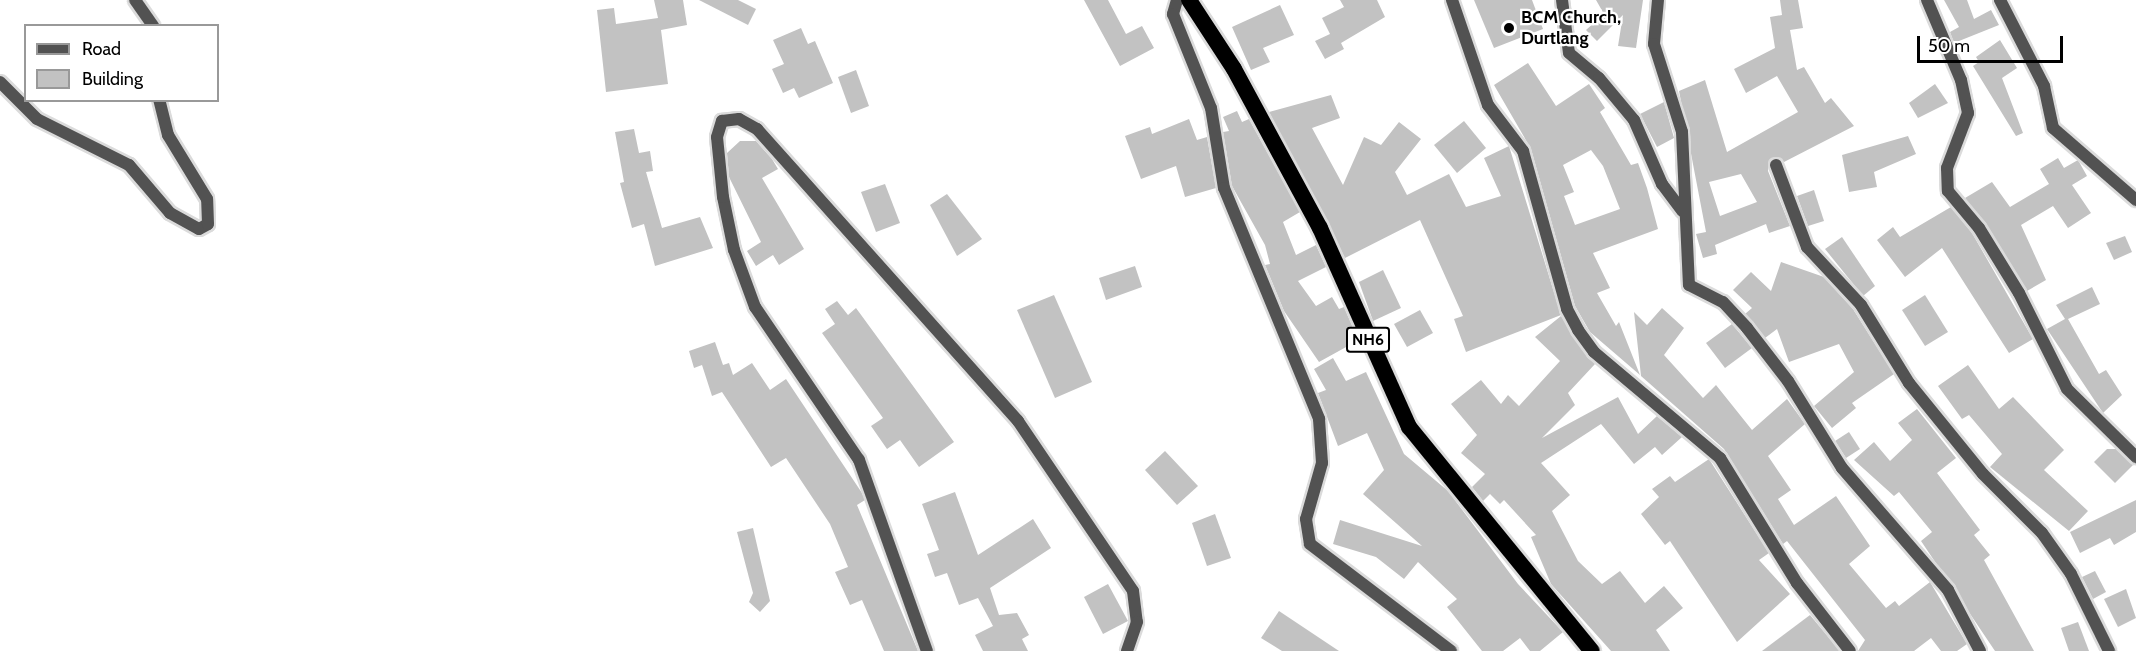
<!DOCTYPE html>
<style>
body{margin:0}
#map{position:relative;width:2136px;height:651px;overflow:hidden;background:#fff;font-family:Cabin,sans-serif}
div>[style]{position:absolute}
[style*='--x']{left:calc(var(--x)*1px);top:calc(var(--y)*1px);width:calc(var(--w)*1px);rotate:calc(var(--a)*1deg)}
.building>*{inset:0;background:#c2c2c2}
.roads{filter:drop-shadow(2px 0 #dbdbdb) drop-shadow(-2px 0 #dbdbdb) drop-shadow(0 2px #dbdbdb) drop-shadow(0 -2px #dbdbdb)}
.minor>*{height:12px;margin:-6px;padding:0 6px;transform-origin:6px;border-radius:6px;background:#525252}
.trunk>*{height:16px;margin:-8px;padding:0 8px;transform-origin:8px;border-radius:8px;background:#000}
.dots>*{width:16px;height:16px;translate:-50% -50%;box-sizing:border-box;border:3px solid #fff;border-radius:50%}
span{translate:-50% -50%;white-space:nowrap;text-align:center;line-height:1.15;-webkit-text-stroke:4.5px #fff;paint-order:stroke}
.shield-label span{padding:2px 4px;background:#fff;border:2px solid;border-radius:4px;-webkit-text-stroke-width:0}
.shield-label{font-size:16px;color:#000;font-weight:700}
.poi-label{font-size:18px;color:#000;font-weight:700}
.left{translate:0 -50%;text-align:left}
.legend{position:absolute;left:24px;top:24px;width:195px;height:78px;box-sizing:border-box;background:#fff;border:2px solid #999;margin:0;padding:8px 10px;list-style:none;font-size:18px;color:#000}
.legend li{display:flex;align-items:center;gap:12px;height:30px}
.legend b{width:30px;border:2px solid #999}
.scale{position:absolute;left:1917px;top:36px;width:146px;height:27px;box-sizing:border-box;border:3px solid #000;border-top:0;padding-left:8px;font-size:18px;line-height:21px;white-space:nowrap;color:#000;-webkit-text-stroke:4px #fff;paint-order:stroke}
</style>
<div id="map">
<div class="building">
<div style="clip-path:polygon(654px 0,683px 0,687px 25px,661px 30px,668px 84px,606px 92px,597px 10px,614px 8px,616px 24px,658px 18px)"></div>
<div style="clip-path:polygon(699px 0,738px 0,756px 9px,748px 25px)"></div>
<div style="clip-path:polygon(1084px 0,1108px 0,1126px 34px,1142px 26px,1154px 48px,1120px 66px)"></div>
<div style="clip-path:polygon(1340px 0,1377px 0,1385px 17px,1341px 43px,1344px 49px,1325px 59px,1315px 41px,1330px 34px,1322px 18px,1344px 7px)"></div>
<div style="clip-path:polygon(1474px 0,1532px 0,1543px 29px,1494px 48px)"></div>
<div style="clip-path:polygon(1596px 0,1643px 0,1636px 48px,1618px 46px,1623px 15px,1597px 41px,1586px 30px,1604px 14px)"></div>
<div style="clip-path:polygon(evenodd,1780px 0,1798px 0,1803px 28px,1790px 30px,1797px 70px,1804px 67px,1825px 103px,1831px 98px,1854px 126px,1784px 162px,1777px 157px,1769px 160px,1768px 171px,1790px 226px,1769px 233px,1766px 224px,1715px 245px,1717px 254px,1703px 258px,1696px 234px,1706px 232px,1679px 91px,1705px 80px,1727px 152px,1798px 112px,1777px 76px,1746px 93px,1734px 69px,1775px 48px,1770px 17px,1782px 15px,1780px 0,1741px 174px,1757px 202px,1720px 216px,1709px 182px,1741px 174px)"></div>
<div style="clip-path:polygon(1944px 0,1967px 0,1974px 19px,1991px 10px,1999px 25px,1954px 43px,1950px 32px,1959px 27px)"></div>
<div style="clip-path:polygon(1280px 5px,1294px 35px,1263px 48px,1270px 62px,1251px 70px,1232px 27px)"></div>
<div style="clip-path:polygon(801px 28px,808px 44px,815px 41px,833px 83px,799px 98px,794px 88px,783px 93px,772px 69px,784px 64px,773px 40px)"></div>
<div style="clip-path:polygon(2000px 40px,2017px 68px,2002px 78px,2023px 133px,2016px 136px,1973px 66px,1979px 62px,1976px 57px)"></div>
<div style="clip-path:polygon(evenodd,1528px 63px,1556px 106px,1589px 84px,1605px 108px,1600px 112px,1631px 165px,1638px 163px,1647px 188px,1658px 229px,1593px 253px,1610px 288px,1597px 293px,1616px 326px,1619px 322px,1640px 375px,1590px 332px,1575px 306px,1531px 149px,1494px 85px,1528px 63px,1591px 150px,1603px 166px,1620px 209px,1575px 225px,1564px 196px,1574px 192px,1563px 165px,1591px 150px)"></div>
<div style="clip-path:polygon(856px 70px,869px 106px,851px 113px,838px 77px)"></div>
<div style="clip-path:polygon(1935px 84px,1948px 103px,1918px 118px,1909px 103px)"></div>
<div style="clip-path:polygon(1331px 95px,1340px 118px,1312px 128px,1343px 185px,1364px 137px,1381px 145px,1399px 122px,1421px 139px,1395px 172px,1407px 195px,1449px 174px,1466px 207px,1501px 196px,1484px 158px,1509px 146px,1561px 315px,1466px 352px,1454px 319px,1463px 316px,1420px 220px,1345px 258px,1269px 112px)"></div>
<div style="clip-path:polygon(1664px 102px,1674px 138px,1657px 147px,1640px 114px)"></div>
<div style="clip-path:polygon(1237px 111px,1242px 122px,1249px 119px,1300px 212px,1283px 222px,1296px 255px,1316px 245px,1326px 267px,1298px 281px,1316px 306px,1332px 297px,1339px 309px,1344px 307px,1354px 330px,1357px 341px,1319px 362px,1284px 311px,1265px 265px,1270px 264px,1265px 245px,1232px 186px,1223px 132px,1229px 131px,1223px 117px)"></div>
<div style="clip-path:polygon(1189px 119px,1197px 140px,1207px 137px,1216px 188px,1185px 197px,1176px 166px,1141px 179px,1125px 136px,1150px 127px,1152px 134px)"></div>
<div style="clip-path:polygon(1464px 121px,1486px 148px,1457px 173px,1434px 145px)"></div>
<div style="clip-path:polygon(634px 129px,639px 153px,650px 151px,653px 171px,646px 172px,662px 228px,700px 217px,713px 248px,655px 266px,644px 224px,632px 228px,620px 183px,624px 182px,615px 132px)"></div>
<div style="clip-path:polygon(1908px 136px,1916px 154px,1874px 172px,1877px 187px,1849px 192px,1842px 155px)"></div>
<div style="clip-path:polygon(740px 141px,756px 141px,772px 159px,778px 169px,762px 178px,804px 249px,779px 265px,773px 255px,756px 266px,747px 251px,761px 242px,729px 177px,727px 153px)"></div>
<div style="clip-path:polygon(2058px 158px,2064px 168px,2078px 160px,2087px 176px,2072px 185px,2091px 213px,2068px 228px,2053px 206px,2021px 225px,2046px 280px,2027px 291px,1965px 198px,1992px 182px,2010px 207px,2049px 184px,2040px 169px)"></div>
<div style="clip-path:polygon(885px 184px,900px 223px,876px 232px,861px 192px)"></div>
<div style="clip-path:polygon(1814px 190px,1824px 221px,1808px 226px,1797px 196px)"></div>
<div style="clip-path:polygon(947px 194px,982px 239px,957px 256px,930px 205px)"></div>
<div style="clip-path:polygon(1951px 207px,1972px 233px,2033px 339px,2009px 353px,1942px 248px,1905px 277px,1877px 240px,1893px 227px,1900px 237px)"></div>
<div style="clip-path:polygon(2125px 236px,2132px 252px,2114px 260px,2106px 243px)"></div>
<div style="clip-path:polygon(1842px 237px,1875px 286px,1863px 296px,1825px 249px)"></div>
<div style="clip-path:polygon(1781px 262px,1824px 277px,1853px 309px,1894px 374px,1852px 403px,1856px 408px,1832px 428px,1814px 406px,1854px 372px,1839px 344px,1789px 362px,1777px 329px,1765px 338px,1745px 314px,1752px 308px,1733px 290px,1751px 272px,1771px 291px)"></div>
<div style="clip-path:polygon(1135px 266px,1142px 287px,1106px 300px,1099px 278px)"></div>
<div style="clip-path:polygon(1383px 270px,1401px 308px,1373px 321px,1359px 282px)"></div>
<div style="clip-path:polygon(2092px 287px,2100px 304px,2068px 319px,2099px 374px,2106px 370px,2122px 395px,2103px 413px,2047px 329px,2065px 319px,2056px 305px)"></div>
<div style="clip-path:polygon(1054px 295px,1092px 382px,1055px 398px,1017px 310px)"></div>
<div style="clip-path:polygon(1925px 295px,1948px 332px,1925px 346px,1902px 310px)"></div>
<div style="clip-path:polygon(837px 301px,848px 315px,856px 308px,954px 442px,919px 467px,900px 440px,887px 449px,871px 426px,883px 418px,822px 333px,835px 324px,825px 309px)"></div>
<div style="clip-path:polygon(1662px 308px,1684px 328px,1664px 355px,1703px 398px,1716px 385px,1752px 430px,1787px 399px,1805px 424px,1768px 456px,1791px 490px,1778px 499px,1794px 525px,1836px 496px,1870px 546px,1849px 564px,1886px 608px,1895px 601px,1899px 606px,1930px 582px,1967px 644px,1957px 651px,1941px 651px,1931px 638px,1914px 651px,1858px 651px,1865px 640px,1787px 541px,1783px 544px,1724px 449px,1641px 376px,1634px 312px,1647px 325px)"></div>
<div style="clip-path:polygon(1420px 310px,1433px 333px,1407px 347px,1394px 324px)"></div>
<div style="clip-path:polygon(1561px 316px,1595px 364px,1568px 393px,1575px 405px,1542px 438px,1618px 397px,1638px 434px,1657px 416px,1682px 437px,1662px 455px,1655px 447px,1634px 464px,1601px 424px,1541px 463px,1570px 495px,1552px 511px,1578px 561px,1602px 584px,1620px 571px,1645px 603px,1664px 586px,1683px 608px,1656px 630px,1670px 651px,1611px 651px,1551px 584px,1531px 537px,1536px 535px,1504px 500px,1500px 504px,1490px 494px,1483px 501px,1472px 487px,1485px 474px,1461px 453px,1477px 435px,1451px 404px,1481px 380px,1501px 404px,1508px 395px,1519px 406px,1560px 361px,1535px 337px)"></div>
<div style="clip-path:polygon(1732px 324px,1752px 348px,1725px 368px,1706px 343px)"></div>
<div style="clip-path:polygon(715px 342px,723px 365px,729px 363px,733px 375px,752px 363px,770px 390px,786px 379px,862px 493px,865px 500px,857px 505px,918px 651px,884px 651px,862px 600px,850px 605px,835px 572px,848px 567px,830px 524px,786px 458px,771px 467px,722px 392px,712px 396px,702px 365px,694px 368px,689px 351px)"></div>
<div style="clip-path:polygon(1333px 358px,1346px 381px,1366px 372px,1404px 454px,1448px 491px,1518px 584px,1563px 632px,1540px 651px,1530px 651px,1520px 638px,1503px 651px,1482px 651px,1447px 607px,1457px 599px,1418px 562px,1404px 579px,1376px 557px,1333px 544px,1340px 520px,1422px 546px,1363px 494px,1384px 470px,1367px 433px,1338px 446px,1318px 393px,1326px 390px,1314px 369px)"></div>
<div style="clip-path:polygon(1968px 365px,1999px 409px,2013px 397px,2064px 450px,2044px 470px,2088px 511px,2069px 531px,1990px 467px,2002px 454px,1969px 415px,1962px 419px,1938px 386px)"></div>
<div style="clip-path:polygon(1917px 409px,1956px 458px,1937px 473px,1980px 530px,1974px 535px,1990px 555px,1984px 560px,2034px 651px,1995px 651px,1921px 541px,1932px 532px,1899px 492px,1894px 496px,1854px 460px,1874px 442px,1890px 461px,1912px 440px,1898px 423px)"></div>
<div style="clip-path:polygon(1849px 432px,1860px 449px,1846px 458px,1835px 441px)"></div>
<div style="clip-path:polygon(2107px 449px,2116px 449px,2133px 465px,2115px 483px,2094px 462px)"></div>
<div style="clip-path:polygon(1165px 451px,1198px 486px,1177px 505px,1145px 470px)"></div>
<div style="clip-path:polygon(1709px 459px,1769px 553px,1759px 560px,1790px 594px,1737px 642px,1670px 541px,1665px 545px,1641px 514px,1659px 497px,1652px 489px,1670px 476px,1675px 482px)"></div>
<div style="clip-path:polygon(955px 492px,978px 555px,1033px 519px,1051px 548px,990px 588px,999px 615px,1017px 613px,1029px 635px,1022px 639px,1028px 651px,983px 651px,975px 635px,993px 626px,978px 598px,959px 605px,947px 573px,935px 577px,927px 554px,939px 550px,922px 504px)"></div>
<div style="clip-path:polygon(2136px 500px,2136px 532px,2114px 545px,2110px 538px,2080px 553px,2070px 532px)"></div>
<div style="clip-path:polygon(1215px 514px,1231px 558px,1207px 566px,1192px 523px)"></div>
<div style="clip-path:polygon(753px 528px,770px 601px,760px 612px,749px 602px,753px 593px,737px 532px)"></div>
<div style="clip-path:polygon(2095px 571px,2106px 592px,2093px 599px,2082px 577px)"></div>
<div style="clip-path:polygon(1108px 584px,1128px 621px,1103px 634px,1084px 597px)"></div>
<div style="clip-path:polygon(2126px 589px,2136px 618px,2118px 627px,2104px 599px)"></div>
<div style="clip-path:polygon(1279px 611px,1339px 651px,1282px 651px,1261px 638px)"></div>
<div style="clip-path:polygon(1810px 615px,1840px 651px,1762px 651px)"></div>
<div style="clip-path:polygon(2078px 622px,2089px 651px,2069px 651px,2061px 628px)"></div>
</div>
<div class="roads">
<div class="minor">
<div style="--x:135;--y:0;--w:32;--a:55"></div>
<div style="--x:1177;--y:0;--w:15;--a:106"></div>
<div style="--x:1173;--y:14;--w:101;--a:68"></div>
<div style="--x:1211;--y:108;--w:81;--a:80.8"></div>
<div style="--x:1224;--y:188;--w:250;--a:67.6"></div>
<div style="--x:1319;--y:419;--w:44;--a:86.1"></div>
<div style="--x:1322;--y:463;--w:58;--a:105.9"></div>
<div style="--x:1306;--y:519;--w:25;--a:81"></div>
<div style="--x:1310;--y:544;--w:177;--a:37.2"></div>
<div style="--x:1452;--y:0;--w:111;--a:71.1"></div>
<div style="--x:1488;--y:105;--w:58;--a:52.7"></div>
<div style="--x:1523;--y:151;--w:164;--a:74.4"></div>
<div style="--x:1567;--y:309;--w:24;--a:62"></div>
<div style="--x:1578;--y:330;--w:27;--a:54"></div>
<div style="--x:1594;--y:352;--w:165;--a:40.1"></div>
<div style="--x:1720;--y:458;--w:147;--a:58.4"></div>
<div style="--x:1797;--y:583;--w:86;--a:52.1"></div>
<div style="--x:1562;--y:0;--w:53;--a:82.5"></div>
<div style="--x:1569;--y:53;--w:39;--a:40"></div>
<div style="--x:1599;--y:78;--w:55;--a:50.2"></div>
<div style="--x:1634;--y:120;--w:70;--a:66.4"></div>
<div style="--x:1662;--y:184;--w:34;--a:53"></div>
<div style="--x:1658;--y:0;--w:44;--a:95.2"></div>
<div style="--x:1654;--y:44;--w:92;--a:72.3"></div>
<div style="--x:1682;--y:132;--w:153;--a:87.4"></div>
<div style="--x:1689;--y:285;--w:38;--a:27"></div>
<div style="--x:1723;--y:302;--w:35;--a:47"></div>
<div style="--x:1747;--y:328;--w:67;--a:52.3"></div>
<div style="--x:1788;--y:381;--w:102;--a:58.2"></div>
<div style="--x:1842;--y:468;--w:162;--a:49"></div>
<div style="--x:1948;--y:590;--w:69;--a:62.3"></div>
<div style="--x:1927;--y:0;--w:87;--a:67"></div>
<div style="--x:1961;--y:80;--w:34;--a:78"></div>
<div style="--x:1968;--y:113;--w:59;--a:110.9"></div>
<div style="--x:1947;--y:168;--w:23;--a:88"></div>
<div style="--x:1948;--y:191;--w:48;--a:50"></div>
<div style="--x:1979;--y:228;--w:76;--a:58.4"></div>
<div style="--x:2019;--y:293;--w:107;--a:63.4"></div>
<div style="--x:2067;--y:389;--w:97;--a:44.6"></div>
<div style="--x:2000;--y:0;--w:97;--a:62.9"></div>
<div style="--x:2044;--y:86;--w:43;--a:77.9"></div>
<div style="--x:2053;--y:128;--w:110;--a:40.9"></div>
<div style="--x:0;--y:82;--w:52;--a:45"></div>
<div style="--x:37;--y:119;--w:103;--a:26.6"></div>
<div style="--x:129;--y:165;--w:63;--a:49.5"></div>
<div style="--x:170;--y:213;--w:33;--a:29"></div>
<div style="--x:199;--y:229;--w:10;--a:-29"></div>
<div style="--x:208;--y:224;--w:25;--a:-92"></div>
<div style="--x:207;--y:199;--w:75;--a:-121.4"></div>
<div style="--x:168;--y:135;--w:36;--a:-104"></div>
<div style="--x:1776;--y:165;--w:88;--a:69.3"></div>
<div style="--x:1807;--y:247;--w:79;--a:47"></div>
<div style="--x:1861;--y:305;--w:92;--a:58.4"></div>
<div style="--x:1909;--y:383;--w:117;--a:50.9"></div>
<div style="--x:1983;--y:474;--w:83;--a:45"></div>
<div style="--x:2042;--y:533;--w:50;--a:54.7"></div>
<div style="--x:2071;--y:574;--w:86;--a:63.7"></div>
<div style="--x:927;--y:651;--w:203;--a:-109.6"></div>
<div style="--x:859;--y:460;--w:185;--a:-124.2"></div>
<div style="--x:755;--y:307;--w:61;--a:-110.2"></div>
<div style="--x:734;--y:250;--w:54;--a:-101.7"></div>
<div style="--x:723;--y:197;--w:60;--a:-95.7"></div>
<div style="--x:717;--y:137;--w:17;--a:-73"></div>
<div style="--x:722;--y:121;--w:17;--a:-7"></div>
<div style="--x:739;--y:119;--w:21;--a:29"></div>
<div style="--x:757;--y:129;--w:392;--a:48.2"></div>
<div style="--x:1018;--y:421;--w:205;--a:55.9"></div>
<div style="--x:1133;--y:591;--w:31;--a:83"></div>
<div style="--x:1137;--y:622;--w:31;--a:109"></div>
</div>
<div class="trunk">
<div style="--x:1189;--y:0;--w:82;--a:56.9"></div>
<div style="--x:1234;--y:69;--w:181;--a:61.6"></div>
<div style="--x:1320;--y:228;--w:218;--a:65.9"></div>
<div style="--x:1409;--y:427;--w:289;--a:50.8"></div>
</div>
</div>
<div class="dots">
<div style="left:1509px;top:28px;background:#000"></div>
</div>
<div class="shield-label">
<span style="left:1368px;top:340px">NH6</span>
</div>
<div class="poi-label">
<span class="left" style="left:1521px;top:28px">BCM Church,<br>Durtlang</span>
</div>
<ul class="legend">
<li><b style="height:8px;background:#525252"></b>Road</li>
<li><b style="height:16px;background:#c2c2c2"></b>Building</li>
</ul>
<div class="scale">50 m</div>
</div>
